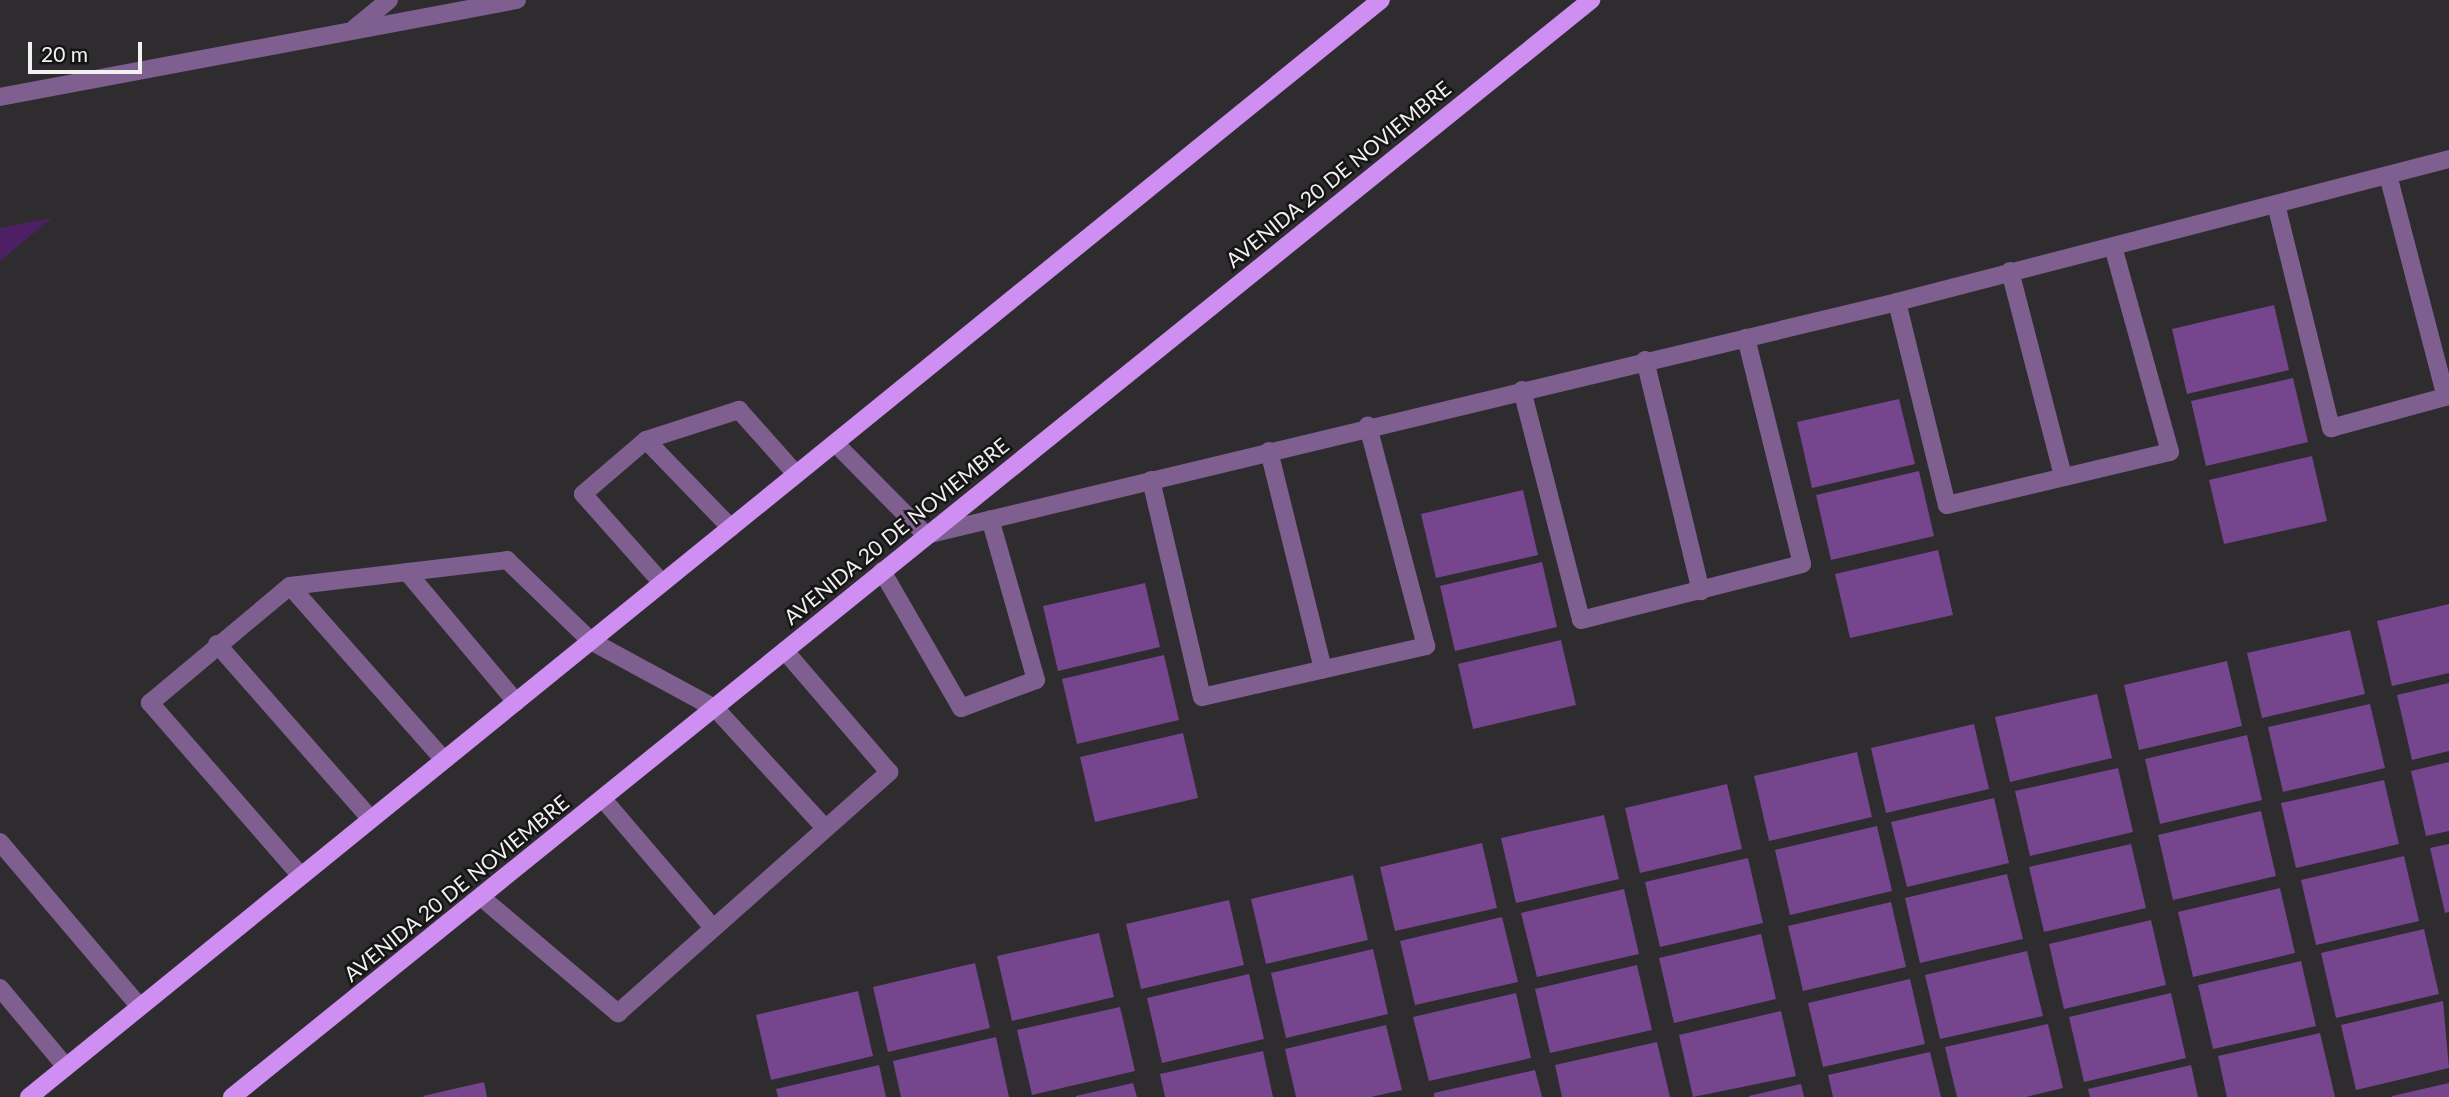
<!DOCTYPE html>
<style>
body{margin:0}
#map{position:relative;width:2449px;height:1097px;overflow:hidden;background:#2e2c2f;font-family:Lato,sans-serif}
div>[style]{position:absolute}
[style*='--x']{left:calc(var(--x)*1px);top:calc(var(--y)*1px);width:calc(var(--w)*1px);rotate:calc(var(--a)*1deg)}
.green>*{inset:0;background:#4e1f64}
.building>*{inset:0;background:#75458d}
.service>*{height:18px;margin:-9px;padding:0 9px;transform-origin:9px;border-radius:9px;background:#7e5f8f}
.minor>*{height:18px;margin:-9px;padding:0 9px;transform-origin:9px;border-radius:9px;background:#7e5f8f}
.primary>*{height:18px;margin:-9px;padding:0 9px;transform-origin:9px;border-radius:9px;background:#cf8ef2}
span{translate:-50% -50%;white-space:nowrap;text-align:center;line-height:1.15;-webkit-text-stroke:5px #161516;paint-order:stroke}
.street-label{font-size:21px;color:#f2f1f2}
.scale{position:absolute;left:28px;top:42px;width:114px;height:32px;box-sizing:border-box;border:4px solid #f2f1f2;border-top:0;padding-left:9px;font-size:21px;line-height:24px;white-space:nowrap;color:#f2f1f2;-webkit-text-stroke:5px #161516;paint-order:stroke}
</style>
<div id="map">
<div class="green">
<div style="clip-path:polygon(52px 218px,0 261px,0 228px)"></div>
</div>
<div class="building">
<div style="clip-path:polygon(2274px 305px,2289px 370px,2187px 394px,2172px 329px)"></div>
<div style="clip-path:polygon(2293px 378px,2308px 442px,2206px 466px,2191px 401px)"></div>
<div style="clip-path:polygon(1899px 399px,1915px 464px,1812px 488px,1797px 422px)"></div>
<div style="clip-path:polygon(2312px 456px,2327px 521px,2224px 544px,2209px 480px)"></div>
<div style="clip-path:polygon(1919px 471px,1934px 536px,1831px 560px,1816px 495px)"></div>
<div style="clip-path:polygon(1523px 490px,1538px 555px,1436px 578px,1421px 514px)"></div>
<div style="clip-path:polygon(1938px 550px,1953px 615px,1850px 638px,1835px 574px)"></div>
<div style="clip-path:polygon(1542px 562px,1557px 627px,1455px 651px,1440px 586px)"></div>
<div style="clip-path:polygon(1145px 583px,1160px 647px,1058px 671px,1043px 606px)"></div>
<div style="clip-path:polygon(2449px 604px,2449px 673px,2392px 686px,2377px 621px)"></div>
<div style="clip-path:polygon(2350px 630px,2365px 694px,2262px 718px,2247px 653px)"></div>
<div style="clip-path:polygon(1561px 640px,1576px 705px,1473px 729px,1458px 664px)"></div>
<div style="clip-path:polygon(1164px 655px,1179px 720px,1077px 744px,1062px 679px)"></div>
<div style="clip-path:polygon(2227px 661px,2242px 726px,2139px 750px,2124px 685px)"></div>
<div style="clip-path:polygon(2449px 683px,2449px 751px,2412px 760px,2397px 695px)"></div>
<div style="clip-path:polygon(2097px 694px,2112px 758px,2010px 782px,1995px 717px)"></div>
<div style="clip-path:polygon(2370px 704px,2385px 768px,2283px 792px,2268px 727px)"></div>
<div style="clip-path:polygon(1974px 724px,1989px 789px,1886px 813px,1871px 748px)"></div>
<div style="clip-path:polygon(1183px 733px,1198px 798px,1095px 822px,1080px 757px)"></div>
<div style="clip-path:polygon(2247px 735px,2262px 800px,2160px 824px,2145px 759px)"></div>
<div style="clip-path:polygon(1857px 752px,1872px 817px,1769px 841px,1754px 776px)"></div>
<div style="clip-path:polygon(2449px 762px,2449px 831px,2426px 836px,2411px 771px)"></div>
<div style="clip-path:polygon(2118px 768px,2133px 832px,2030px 856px,2015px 791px)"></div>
<div style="clip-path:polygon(2384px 780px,2399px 844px,2296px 868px,2281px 803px)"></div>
<div style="clip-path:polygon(1727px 784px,1742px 849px,1640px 873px,1625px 808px)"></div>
<div style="clip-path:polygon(1994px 798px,2009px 863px,1907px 887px,1891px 822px)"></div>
<div style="clip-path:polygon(2261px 811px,2276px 876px,2173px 900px,2158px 835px)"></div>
<div style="clip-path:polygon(1604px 815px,1619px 879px,1516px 903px,1501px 838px)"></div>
<div style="clip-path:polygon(1877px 826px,1892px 891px,1790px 915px,1775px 850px)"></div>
<div style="clip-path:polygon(1482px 843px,1497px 908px,1395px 931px,1380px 867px)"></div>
<div style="clip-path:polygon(2131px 844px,2146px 908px,2044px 932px,2029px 867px)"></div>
<div style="clip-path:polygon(2449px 844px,2449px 912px,2445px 913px,2430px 848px)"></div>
<div style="clip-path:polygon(2404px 856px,2419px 921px,2316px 945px,2301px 880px)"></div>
<div style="clip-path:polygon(1748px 858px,1763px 923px,1660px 947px,1645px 882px)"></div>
<div style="clip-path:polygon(2007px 874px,2023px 939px,1920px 963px,1905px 898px)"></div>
<div style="clip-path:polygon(1353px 875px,1368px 940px,1266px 964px,1251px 899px)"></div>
<div style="clip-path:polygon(2280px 888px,2295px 953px,2193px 977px,2178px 912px)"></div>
<div style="clip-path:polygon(1624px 889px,1639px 954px,1537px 977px,1521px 913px)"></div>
<div style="clip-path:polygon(1229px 900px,1244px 965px,1141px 989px,1126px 924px)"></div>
<div style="clip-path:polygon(1891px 902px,1906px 967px,1803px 991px,1788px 926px)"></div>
<div style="clip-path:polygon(1502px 917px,1518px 982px,1415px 1005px,1400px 941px)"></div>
<div style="clip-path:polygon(2151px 920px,2166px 985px,2064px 1009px,2049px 944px)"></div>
<div style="clip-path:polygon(2424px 929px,2439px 994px,2336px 1018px,2321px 953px)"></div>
<div style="clip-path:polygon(1099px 933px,1114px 997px,1012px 1021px,997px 956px)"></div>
<div style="clip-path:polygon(1761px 934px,1776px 999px,1674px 1023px,1659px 958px)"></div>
<div style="clip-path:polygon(1373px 949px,1388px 1014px,1286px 1038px,1271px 973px)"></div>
<div style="clip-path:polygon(2027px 951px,2043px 1016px,1940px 1039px,1925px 975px)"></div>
<div style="clip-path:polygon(2301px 961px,2316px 1026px,2213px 1049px,2198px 985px)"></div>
<div style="clip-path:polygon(975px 963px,990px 1028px,888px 1052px,873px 987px)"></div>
<div style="clip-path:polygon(1637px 965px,1652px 1030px,1550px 1053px,1535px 989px)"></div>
<div style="clip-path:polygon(1249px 974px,1264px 1039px,1162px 1063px,1147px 998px)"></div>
<div style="clip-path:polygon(1910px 979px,1925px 1044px,1823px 1067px,1808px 1003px)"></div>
<div style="clip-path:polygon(858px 991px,873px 1056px,771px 1080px,756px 1015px)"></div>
<div style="clip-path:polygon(1516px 993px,1531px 1058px,1429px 1081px,1413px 1017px)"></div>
<div style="clip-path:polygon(2171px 993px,2186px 1058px,2084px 1082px,2069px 1017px)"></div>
<div style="clip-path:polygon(2443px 1001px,2449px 1068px,2356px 1090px,2341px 1025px)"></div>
<div style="clip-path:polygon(1120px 1007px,1135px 1071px,1032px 1095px,1017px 1030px)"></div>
<div style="clip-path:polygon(1781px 1011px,1796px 1076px,1693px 1097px,1679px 1035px)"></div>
<div style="clip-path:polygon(2048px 1024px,2063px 1088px,2026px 1097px,1957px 1097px,1945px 1047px)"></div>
<div style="clip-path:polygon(1386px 1025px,1402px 1090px,1371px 1097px,1296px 1097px,1285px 1049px)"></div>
<div style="clip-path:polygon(2320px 1033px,2335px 1097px,2227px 1097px,2218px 1056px)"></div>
<div style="clip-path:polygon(996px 1037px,1009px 1097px,901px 1097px,893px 1061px)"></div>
<div style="clip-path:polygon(1657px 1042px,1670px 1097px,1562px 1097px,1555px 1065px)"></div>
<div style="clip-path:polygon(1263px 1051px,1273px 1097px,1165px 1097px,1160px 1074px)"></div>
<div style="clip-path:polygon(1930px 1052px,1941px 1097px,1833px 1097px,1828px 1075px)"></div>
<div style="clip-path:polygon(879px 1065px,886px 1097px,778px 1097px,776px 1089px)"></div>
<div style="clip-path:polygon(2191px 1065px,2198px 1097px,2090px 1097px,2088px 1089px)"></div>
<div style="clip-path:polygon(1535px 1070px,1542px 1097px,1434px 1097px,1434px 1093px)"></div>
<div style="clip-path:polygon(484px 1082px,487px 1097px,424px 1097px,423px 1096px)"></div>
<div style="clip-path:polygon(1133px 1083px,1137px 1097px,1076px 1097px,1076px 1096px)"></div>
<div style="clip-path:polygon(2449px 1083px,2449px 1097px,2392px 1097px,2392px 1096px)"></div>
<div style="clip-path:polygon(1801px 1084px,1804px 1097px,1749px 1097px,1749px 1096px)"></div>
</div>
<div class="service">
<div style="--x:2388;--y:175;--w:229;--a:75.4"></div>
<div style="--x:2276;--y:204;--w:231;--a:76.2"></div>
<div style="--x:2331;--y:428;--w:122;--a:-15.2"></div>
<div style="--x:2010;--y:271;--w:212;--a:75.5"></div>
<div style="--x:1897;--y:302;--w:209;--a:76.2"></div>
<div style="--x:1947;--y:505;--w:229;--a:-13.4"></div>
<div style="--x:2170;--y:452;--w:213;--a:-105.5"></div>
<div style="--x:1645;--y:360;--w:238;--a:76.4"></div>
<div style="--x:1522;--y:390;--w:237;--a:75.6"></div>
<div style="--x:1581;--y:620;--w:228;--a:-14.2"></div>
<div style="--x:1802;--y:564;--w:233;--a:-103.9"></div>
<div style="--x:646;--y:440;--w:122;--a:46"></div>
<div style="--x:1269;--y:451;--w:225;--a:76.1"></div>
<div style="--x:1151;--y:480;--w:223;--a:76.8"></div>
<div style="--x:1202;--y:697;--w:230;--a:-12.8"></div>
<div style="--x:1426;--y:646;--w:228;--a:-104.8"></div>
<div style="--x:882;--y:571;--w:158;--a:60"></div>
<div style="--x:961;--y:708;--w:80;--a:-20.5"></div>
<div style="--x:1036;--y:680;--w:167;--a:-105.9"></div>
<div style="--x:407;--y:572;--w:170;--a:50"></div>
<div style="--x:662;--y:583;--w:119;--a:-131.6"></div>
<div style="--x:583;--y:494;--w:83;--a:-40.6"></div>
<div style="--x:646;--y:440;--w:98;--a:-17.9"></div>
<div style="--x:739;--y:410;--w:86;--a:48.3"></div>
<div style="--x:290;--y:586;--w:232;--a:48.5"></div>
<div style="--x:217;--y:644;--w:233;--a:48.7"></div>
<div style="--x:603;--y:799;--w:170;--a:49.5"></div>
<div style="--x:0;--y:842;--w:216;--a:49.7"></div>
<div style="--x:301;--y:876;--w:230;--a:-131.1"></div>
<div style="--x:150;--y:703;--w:182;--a:-39.9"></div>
<div style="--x:290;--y:586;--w:219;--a:-6.8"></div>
<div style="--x:507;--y:560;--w:117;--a:44"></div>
<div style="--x:591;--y:641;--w:142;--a:28.5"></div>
<div style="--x:716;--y:709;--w:161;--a:47.5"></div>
<div style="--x:481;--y:897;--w:180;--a:40.3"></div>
<div style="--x:618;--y:1013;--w:363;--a:-41.6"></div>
<div style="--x:889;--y:772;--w:160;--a:-130.7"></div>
<div style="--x:0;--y:988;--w:103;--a:50.1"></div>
</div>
<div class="minor">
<div style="--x:355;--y:28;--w:44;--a:-39.5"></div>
<div style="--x:0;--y:97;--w:526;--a:-10.63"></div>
<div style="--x:835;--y:443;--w:129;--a:45.3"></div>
<div style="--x:926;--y:535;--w:999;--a:-13.49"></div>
<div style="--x:1897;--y:302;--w:570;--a:-14.52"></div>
</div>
<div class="primary">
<div style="--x:29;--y:1097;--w:1741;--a:-39.06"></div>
<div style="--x:232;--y:1097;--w:1747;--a:-38.91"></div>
</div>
<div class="street-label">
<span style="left:1338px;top:174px;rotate:-39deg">AVENIDA 20 DE NOVIEMBRE</span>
<span style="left:896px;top:531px;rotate:-39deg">AVENIDA 20 DE NOVIEMBRE</span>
<span style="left:456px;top:888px;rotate:-39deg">AVENIDA 20 DE NOVIEMBRE</span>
</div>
<div class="scale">20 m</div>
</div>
